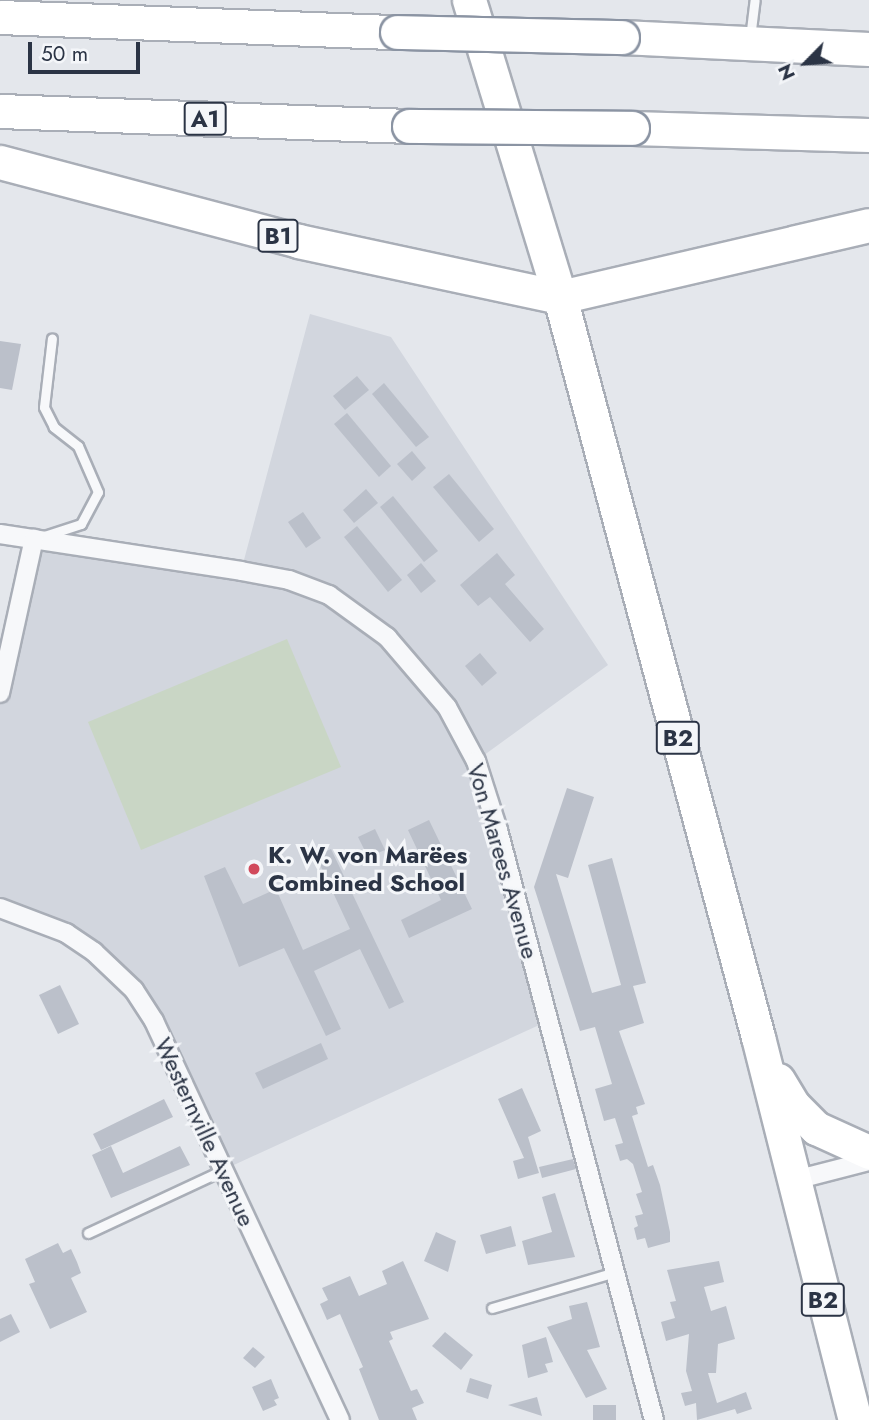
<!DOCTYPE html>
<meta charset="utf-8">
<style>
body{margin:0}
#map{position:relative;width:869px;height:1420px;overflow:hidden;background:#e4e7ec;font-family:Jost,sans-serif}
div>[style]{position:absolute}
[style*='--x']{left:calc(var(--x)*1px);top:calc(var(--y)*1px);width:calc(var(--w)*1px);rotate:calc(var(--a)*1deg)}
.built>*{inset:0;background:#d2d6de}
.green>*{inset:0;background:#c9d6c5}
.building>*{inset:0;background:#bbc0ca}
.roads{filter:drop-shadow(2px 0 #a9aeb7) drop-shadow(-2px 0 #a9aeb7) drop-shadow(0 2px #a9aeb7) drop-shadow(0 -2px #a9aeb7)}
.lane>*{height:9px;margin:-4.5px;padding:0 4.5px;transform-origin:4.5px;border-radius:4.5px;background:#f7f8fa}
.street>*{height:18px;margin:-9px;padding:0 9px;transform-origin:9px;border-radius:9px;background:#f7f8fa}
.highway>*{height:33px;margin:-16.5px;padding:0 16.5px;transform-origin:16.5px;border-radius:16.5px;background:#fff}
.bridges{filter:drop-shadow(2px 0 #8b94a3) drop-shadow(-2px 0 #8b94a3) drop-shadow(0 2px #8b94a3) drop-shadow(0 -2px #8b94a3)}
.highway-bridge>*{height:33px;margin:-16.5px;padding:0 16.5px;transform-origin:16.5px;border-radius:16.5px;background:#fff}
.dots>*{width:19px;height:19px;translate:-50% -50%;box-sizing:border-box;border:4px solid #f4f6f9;border-radius:50%}
span{translate:-50% -50%;white-space:nowrap;text-align:center;line-height:1.15;-webkit-text-stroke:6px #f4f6f9;paint-order:stroke}
.shield-label span{padding:2px 5px;background:#f4f6f9;border:2px solid;border-radius:5px;-webkit-text-stroke-width:0}
.shield-label{font-size:23px;color:#2b3445;font-weight:700}
.poi-label{font-size:24px;color:#2b3445;font-weight:700}
.left{translate:0 -50%;text-align:left}
.street-label{font-size:24px;color:#2b3445}
.north{position:absolute;left:771px;top:28px;width:70px;height:70px;-webkit-text-stroke:5px #f4f6f9;paint-order:stroke;rotate:245deg;font-size:19px;font-weight:700;line-height:28px;text-align:center;color:#2b3445}
.north::after{content:'';display:block;margin:auto;width:24px;height:32px;background:#2b3445;clip-path:polygon(50% 0,100% 100%,50% 72%,0 100%)}
.scale{position:absolute;left:28px;top:42px;width:112px;height:32px;box-sizing:border-box;border:4px solid #2b3445;border-top:0;padding-left:9px;font-size:21px;line-height:24px;white-space:nowrap;color:#2b3445;-webkit-text-stroke:5px #f4f6f9;paint-order:stroke}
</style>
<div id="map">
<div class="built">
<div style="clip-path:polygon(310px 314px,391px 337px,608px 665px,476px 761px,548px 1021px,223px 1170px,154px 1021px,94px 952px,0 908px,0 693px,34px 539px,241px 571px)"></div>
</div>
<div class="green">
<div style="clip-path:polygon(287px 639px,341px 767px,141px 850px,88px 722px)"></div>
</div>
<div class="building">
<div style="clip-path:polygon(0 341px,21px 344px,12px 390px,0 388px)"></div>
<div style="clip-path:polygon(357px 376px,369px 390px,345px 410px,333px 396px)"></div>
<div style="clip-path:polygon(384px 383px,429px 437px,416px 447px,372px 394px)"></div>
<div style="clip-path:polygon(347px 413px,391px 466px,379px 477px,334px 424px)"></div>
<div style="clip-path:polygon(412px 451px,426px 468px,412px 481px,397px 464px)"></div>
<div style="clip-path:polygon(449px 474px,494px 529px,479px 542px,433px 487px)"></div>
<div style="clip-path:polygon(366px 489px,378px 503px,354px 523px,343px 510px)"></div>
<div style="clip-path:polygon(393px 496px,438px 551px,424px 562px,380px 507px)"></div>
<div style="clip-path:polygon(303px 512px,321px 538px,306px 548px,288px 522px)"></div>
<div style="clip-path:polygon(357px 526px,402px 580px,388px 592px,344px 537px)"></div>
<div style="clip-path:polygon(497px 553px,515px 575px,505px 584px,544px 629px,530px 642px,490px 597px,478px 606px,460px 585px)"></div>
<div style="clip-path:polygon(421px 563px,436px 581px,421px 593px,407px 575px)"></div>
<div style="clip-path:polygon(480px 653px,497px 673px,482px 686px,465px 666px)"></div>
<div style="clip-path:polygon(567px 788px,594px 797px,568px 878px,556px 874px,592px 993px,621px 985px,588px 865px,612px 858px,646px 983px,633px 986px,644px 1023px,619px 1031px,645px 1104px,636px 1107px,638px 1114px,632px 1116px,648px 1167px,653px 1165px,660px 1185px,670px 1232px,670px 1242px,648px 1248px,645px 1238px,637px 1240px,634px 1228px,638px 1226px,635px 1216px,643px 1214px,636px 1194px,642px 1192px,633px 1164px,627px 1159px,620px 1161px,615px 1145px,623px 1143px,615px 1118px,604px 1121px,595px 1089px,612px 1084px,595px 1027px,580px 1031px,534px 887px)"></div>
<div style="clip-path:polygon(429px 820px,472px 909px,409px 938px,401px 920px,441px 900px,408px 830px)"></div>
<div style="clip-path:polygon(375px 829px,385px 850px,368px 857px,358px 837px)"></div>
<div style="clip-path:polygon(331px 849px,404px 1002px,389px 1009px,360px 949px,314px 971px,341px 1029px,326px 1036px,284px 948px,239px 967px,204px 876px,225px 867px,243px 904px,276px 889px,303px 950px,350px 929px,316px 856px)"></div>
<div style="clip-path:polygon(60px 985px,79px 1024px,58px 1034px,39px 995px)"></div>
<div style="clip-path:polygon(321px 1043px,328px 1059px,263px 1089px,255px 1073px)"></div>
<div style="clip-path:polygon(522px 1088px,541px 1131px,528px 1137px,539px 1173px,518px 1179px,513px 1161px,524px 1158px,498px 1099px)"></div>
<div style="clip-path:polygon(164px 1099px,173px 1117px,101px 1150px,93px 1134px)"></div>
<div style="clip-path:polygon(111px 1146px,123px 1173px,180px 1146px,190px 1165px,111px 1198px,92px 1155px)"></div>
<div style="clip-path:polygon(573px 1159px,576px 1169px,542px 1178px,539px 1167px)"></div>
<div style="clip-path:polygon(555px 1193px,575px 1257px,528px 1265px,522px 1241px,552px 1232px,542px 1197px)"></div>
<div style="clip-path:polygon(511px 1226px,516px 1246px,486px 1254px,480px 1235px)"></div>
<div style="clip-path:polygon(436px 1232px,456px 1241px,448px 1272px,424px 1261px)"></div>
<div style="clip-path:polygon(58px 1243px,63px 1253px,71px 1249px,77px 1262px,81px 1273px,71px 1278px,87px 1312px,50px 1329px,29px 1284px,35px 1282px,25px 1259px)"></div>
<div style="clip-path:polygon(403px 1261px,429px 1319px,390px 1332px,393px 1339px,389px 1341px,411px 1391px,417px 1389px,424px 1403px,412px 1408px,417px 1420px,379px 1420px,359px 1369px,363px 1367px,340px 1314px,327px 1320px,320px 1304px,328px 1300px,322px 1288px,350px 1276px,359px 1296px,387px 1284px,382px 1271px)"></div>
<div style="clip-path:polygon(719px 1261px,724px 1282px,704px 1287px,711px 1311px,726px 1306px,735px 1339px,718px 1344px,716px 1373px,708px 1373px,717px 1403px,746px 1392px,752px 1409px,737px 1414px,735px 1409px,697px 1420px,696px 1403px,685px 1406px,681px 1393px,692px 1391px,686px 1371px,689px 1334px,666px 1341px,661px 1322px,675px 1318px,670px 1302px,676px 1301px,667px 1270px)"></div>
<div style="clip-path:polygon(587px 1302px,600px 1347px,587px 1350px,607px 1389px,586px 1398px,547px 1327px,572px 1319px,569px 1306px)"></div>
<div style="clip-path:polygon(11px 1314px,20px 1332px,0 1342px,0 1319px)"></div>
<div style="clip-path:polygon(445px 1332px,473px 1355px,461px 1370px,432px 1346px)"></div>
<div style="clip-path:polygon(546px 1337px,553px 1362px,545px 1364px,548px 1372px,528px 1378px,522px 1345px)"></div>
<div style="clip-path:polygon(253px 1347px,265px 1357px,255px 1368px,243px 1358px)"></div>
<div style="clip-path:polygon(470px 1378px,492px 1385px,488px 1399px,466px 1392px)"></div>
<div style="clip-path:polygon(271px 1379px,279px 1398px,274px 1400px,277px 1405px,263px 1411px,252px 1387px)"></div>
<div style="clip-path:polygon(537px 1397px,542px 1416px,508px 1405px)"></div>
<div style="clip-path:polygon(593px 1405px,616px 1405px,616px 1420px,593px 1420px)"></div>
</div>
<div class="roads">
<div class="lane">
<div style="--x:750;--y:38;--w:38;--a:-83"></div>
<div style="--x:41;--y:537;--w:42;--a:-18"></div>
<div style="--x:81;--y:524;--w:36;--a:-62"></div>
<div style="--x:98;--y:492;--w:50;--a:-113.5"></div>
<div style="--x:78;--y:446;--w:31;--a:-142"></div>
<div style="--x:54;--y:427;--w:22;--a:-117"></div>
<div style="--x:44;--y:407;--w:69;--a:-83.4"></div>
<div style="--x:88;--y:1233;--w:149;--a:-25"></div>
<div style="--x:492;--y:1308;--w:128;--a:-16.3"></div>
</div>
<div class="street">
<div style="--x:0;--y:534;--w:244;--a:8.7"></div>
<div style="--x:241;--y:571;--w:49;--a:10.6"></div>
<div style="--x:289;--y:580;--w:43;--a:20.6"></div>
<div style="--x:329;--y:595;--w:72;--a:35.9"></div>
<div style="--x:387;--y:637;--w:92;--a:49.4"></div>
<div style="--x:447;--y:707;--w:61;--a:61.8"></div>
<div style="--x:476;--y:761;--w:72;--a:72.3"></div>
<div style="--x:498;--y:830;--w:610;--a:75.19"></div>
<div style="--x:0;--y:693;--w:158;--a:-77.6"></div>
<div style="--x:0;--y:908;--w:71;--a:20.7"></div>
<div style="--x:66;--y:933;--w:34;--a:34"></div>
<div style="--x:94;--y:952;--w:55;--a:43.5"></div>
<div style="--x:134;--y:990;--w:37;--a:57"></div>
<div style="--x:154;--y:1021;--w:440;--a:65"></div>
<div style="--x:795;--y:1180;--w:76;--a:-14.4"></div>
</div>
<div class="highway">
<div style="--x:469;--y:0;--w:311;--a:73"></div>
<div style="--x:560;--y:297;--w:766;--a:75.02"></div>
<div style="--x:758;--y:1037;--w:395;--a:75.8"></div>
<div style="--x:0;--y:17;--w:397;--a:2.2"></div>
<div style="--x:622;--y:37;--w:247;--a:2.8"></div>
<div style="--x:0;--y:111;--w:409;--a:2.1"></div>
<div style="--x:632;--y:128;--w:237;--a:1.7"></div>
<div style="--x:0;--y:162;--w:308;--a:14.8"></div>
<div style="--x:298;--y:241;--w:268;--a:12.1"></div>
<div style="--x:560;--y:297;--w:317;--a:-13.1"></div>
<div style="--x:778;--y:1080;--w:29;--a:59"></div>
<div style="--x:793;--y:1105;--w:33;--a:45"></div>
<div style="--x:816;--y:1128;--w:58;--a:24.4"></div>
</div>
</div>
<div class="bridges">
<div class="highway-bridge">
<div style="--x:397;--y:32;--w:225;--a:1.3"></div>
<div style="--x:409;--y:126;--w:223;--a:0.5"></div>
</div>
</div>
<div class="dots">
<div style="left:254px;top:869px;background:#d1495b"></div>
</div>
<div class="shield-label">
<span style="left:205px;top:119px">A1</span>
<span style="left:278px;top:236px">B1</span>
<span style="left:678px;top:738px">B2</span>
<span style="left:823px;top:1300px">B2</span>
</div>
<div class="poi-label">
<span class="left" style="left:268px;top:869px">K. W. von Marëes<br>Combined School</span>
</div>
<div class="street-label">
<span style="left:503px;top:861px;rotate:74deg">Von Marees Avenue</span>
<span style="left:205px;top:1132px;rotate:65deg">Westernville Avenue</span>
</div>
<div class="north">N</div>
<div class="scale">50 m</div>
</div>
